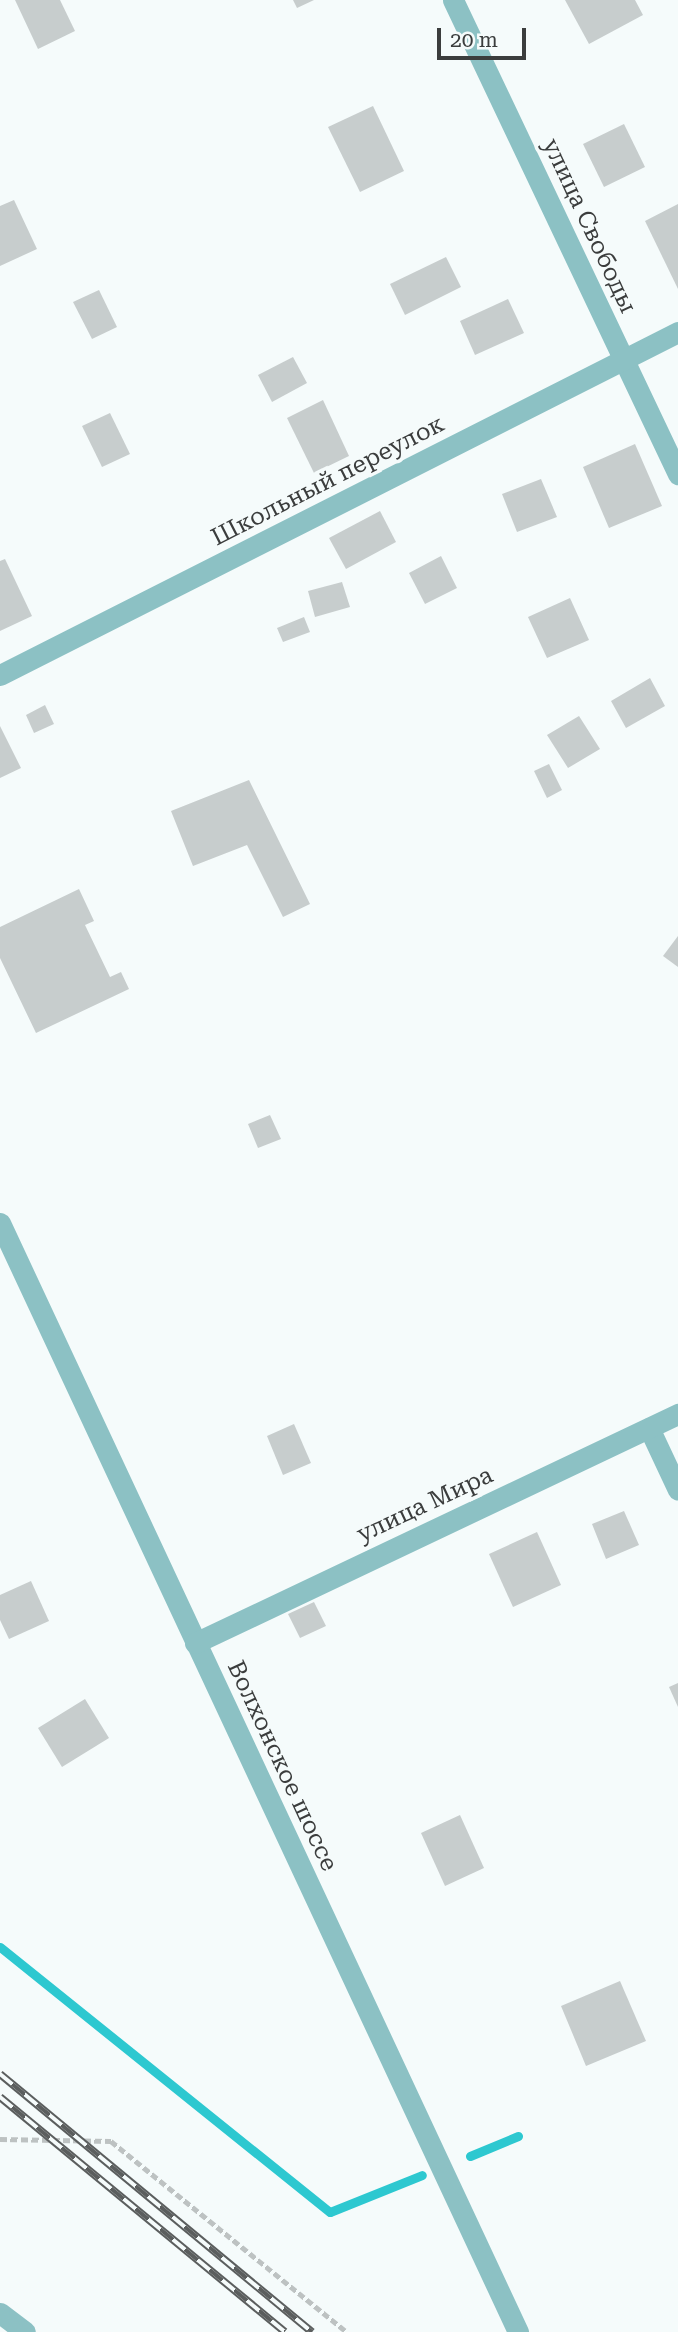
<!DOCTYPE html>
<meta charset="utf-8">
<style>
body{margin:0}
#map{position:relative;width:678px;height:2332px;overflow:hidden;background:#f5fbfb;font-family:"Roboto Serif",serif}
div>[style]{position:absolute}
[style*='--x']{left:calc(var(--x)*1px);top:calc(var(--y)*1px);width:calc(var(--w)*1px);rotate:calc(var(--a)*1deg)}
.stream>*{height:9px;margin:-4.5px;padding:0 4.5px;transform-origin:4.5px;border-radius:4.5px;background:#2dc8d0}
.building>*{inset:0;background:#c7cdcd}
.path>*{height:4.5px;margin-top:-2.25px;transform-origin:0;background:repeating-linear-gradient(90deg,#bdc2c2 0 7px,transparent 0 10.5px)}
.minor>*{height:21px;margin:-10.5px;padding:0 10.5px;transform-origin:10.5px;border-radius:10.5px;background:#8cc1c4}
.rail>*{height:8px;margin-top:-4px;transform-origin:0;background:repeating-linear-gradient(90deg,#f5fbfb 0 16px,#5b5e5e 0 32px);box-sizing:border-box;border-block:2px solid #5b5e5e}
span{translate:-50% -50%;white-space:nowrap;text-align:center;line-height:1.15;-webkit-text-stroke:7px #f5fbfb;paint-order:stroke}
.street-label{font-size:24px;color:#3b3d3d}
.scale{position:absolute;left:437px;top:28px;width:89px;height:32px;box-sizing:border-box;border:4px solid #3b3d3d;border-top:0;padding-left:9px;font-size:21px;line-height:24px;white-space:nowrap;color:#3b3d3d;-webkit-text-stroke:5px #f5fbfb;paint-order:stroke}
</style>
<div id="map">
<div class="stream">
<div style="--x:0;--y:1947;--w:423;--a:38.8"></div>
<div style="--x:330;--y:2212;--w:99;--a:-21.9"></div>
<div style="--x:470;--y:2156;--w:52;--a:-22.6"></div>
</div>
<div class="building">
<div style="clip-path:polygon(15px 0,60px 0,75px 31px,38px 49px)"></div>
<div style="clip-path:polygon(293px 0,314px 0,297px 8px)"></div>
<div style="clip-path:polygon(565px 0,635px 0,643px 15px,589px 44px)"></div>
<div style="clip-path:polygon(373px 106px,404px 171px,360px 192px,328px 127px)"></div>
<div style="clip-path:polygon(624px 124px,645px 167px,604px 187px,583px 144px)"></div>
<div style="clip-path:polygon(14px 200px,37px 249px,0 266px,0 206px)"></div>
<div style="clip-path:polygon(678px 204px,678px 289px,645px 221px)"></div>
<div style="clip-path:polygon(446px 257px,461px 287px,405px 315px,390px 284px)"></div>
<div style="clip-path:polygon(99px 290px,117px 327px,92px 339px,73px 302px)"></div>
<div style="clip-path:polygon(508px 299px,524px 333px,475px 355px,460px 321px)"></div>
<div style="clip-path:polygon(293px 357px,307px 383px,272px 402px,258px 375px)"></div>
<div style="clip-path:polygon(323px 400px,349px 456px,314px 473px,287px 418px)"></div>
<div style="clip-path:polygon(110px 413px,130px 454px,102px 467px,82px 426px)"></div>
<div style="clip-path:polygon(635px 444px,662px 506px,609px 528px,583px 467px)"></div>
<div style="clip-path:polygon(541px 479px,557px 517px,517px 532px,502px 494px)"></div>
<div style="clip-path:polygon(380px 511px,396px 542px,346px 569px,329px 538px)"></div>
<div style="clip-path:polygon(441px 556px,457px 588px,425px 604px,409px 573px)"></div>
<div style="clip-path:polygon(5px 559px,32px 616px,0 631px,0 561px)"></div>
<div style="clip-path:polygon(342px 582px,350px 607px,315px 617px,308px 591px)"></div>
<div style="clip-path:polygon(570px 598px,589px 640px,547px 658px,528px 617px)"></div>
<div style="clip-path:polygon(304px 617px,310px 632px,283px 642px,277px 628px)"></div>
<div style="clip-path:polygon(650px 678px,665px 706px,626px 728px,611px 701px)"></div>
<div style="clip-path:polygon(45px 705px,54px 724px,34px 733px,26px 715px)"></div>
<div style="clip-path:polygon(579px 716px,600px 749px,568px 768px,547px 735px)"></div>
<div style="clip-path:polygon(0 726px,21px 768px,0 778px)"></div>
<div style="clip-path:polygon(549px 764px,562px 790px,547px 798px,534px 771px)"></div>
<div style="clip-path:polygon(249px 780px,310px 904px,283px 917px,247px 845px,193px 866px,171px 811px)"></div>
<div style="clip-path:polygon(79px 889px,94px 921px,85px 925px,110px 977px,121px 972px,129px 989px,36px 1033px,0 958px,0 927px)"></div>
<div style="clip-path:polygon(678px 936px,678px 967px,663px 956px)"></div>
<div style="clip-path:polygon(270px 1115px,281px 1139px,258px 1148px,248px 1124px)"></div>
<div style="clip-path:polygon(294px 1424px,311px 1463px,283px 1475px,267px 1436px)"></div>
<div style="clip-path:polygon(624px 1511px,639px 1545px,606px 1559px,592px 1524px)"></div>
<div style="clip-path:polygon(537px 1532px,561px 1585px,513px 1607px,489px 1554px)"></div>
<div style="clip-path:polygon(31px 1581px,49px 1621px,9px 1639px,0 1620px,0 1595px)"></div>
<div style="clip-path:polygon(314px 1602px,326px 1626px,300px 1638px,288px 1614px)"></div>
<div style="clip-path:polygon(678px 1683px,678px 1707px,669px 1687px)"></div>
<div style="clip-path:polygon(85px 1699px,109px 1738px,62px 1767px,38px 1728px)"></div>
<div style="clip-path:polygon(460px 1815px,484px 1868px,445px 1886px,421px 1833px)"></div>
<div style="clip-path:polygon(620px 1981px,646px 2041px,586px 2066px,561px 2006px)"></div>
</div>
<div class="path">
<div style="--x:0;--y:2139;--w:111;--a:1"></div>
<div style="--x:111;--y:2141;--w:304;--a:39"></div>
</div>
<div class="minor">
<div style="--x:453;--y:0;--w:525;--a:64.61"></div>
<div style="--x:0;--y:675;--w:760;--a:-26.83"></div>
<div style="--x:0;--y:1223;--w:1224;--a:64.96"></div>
<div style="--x:649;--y:1428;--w:68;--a:64.9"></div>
<div style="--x:195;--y:1643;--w:535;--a:-25.37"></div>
<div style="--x:0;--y:2313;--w:31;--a:37"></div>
</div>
<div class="rail">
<div style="--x:0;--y:2074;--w:405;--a:39.6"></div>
<div style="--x:0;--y:2097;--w:369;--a:39.5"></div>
</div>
<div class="street-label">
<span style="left:589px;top:226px;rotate:65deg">улица Свободы</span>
<span style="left:328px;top:481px;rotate:-27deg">Школьный переулок</span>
<span style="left:425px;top:1505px;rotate:-25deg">улица Мира</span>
<span style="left:282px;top:1766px;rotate:65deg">Волхонское шоссе</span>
</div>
<div class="scale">20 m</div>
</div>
